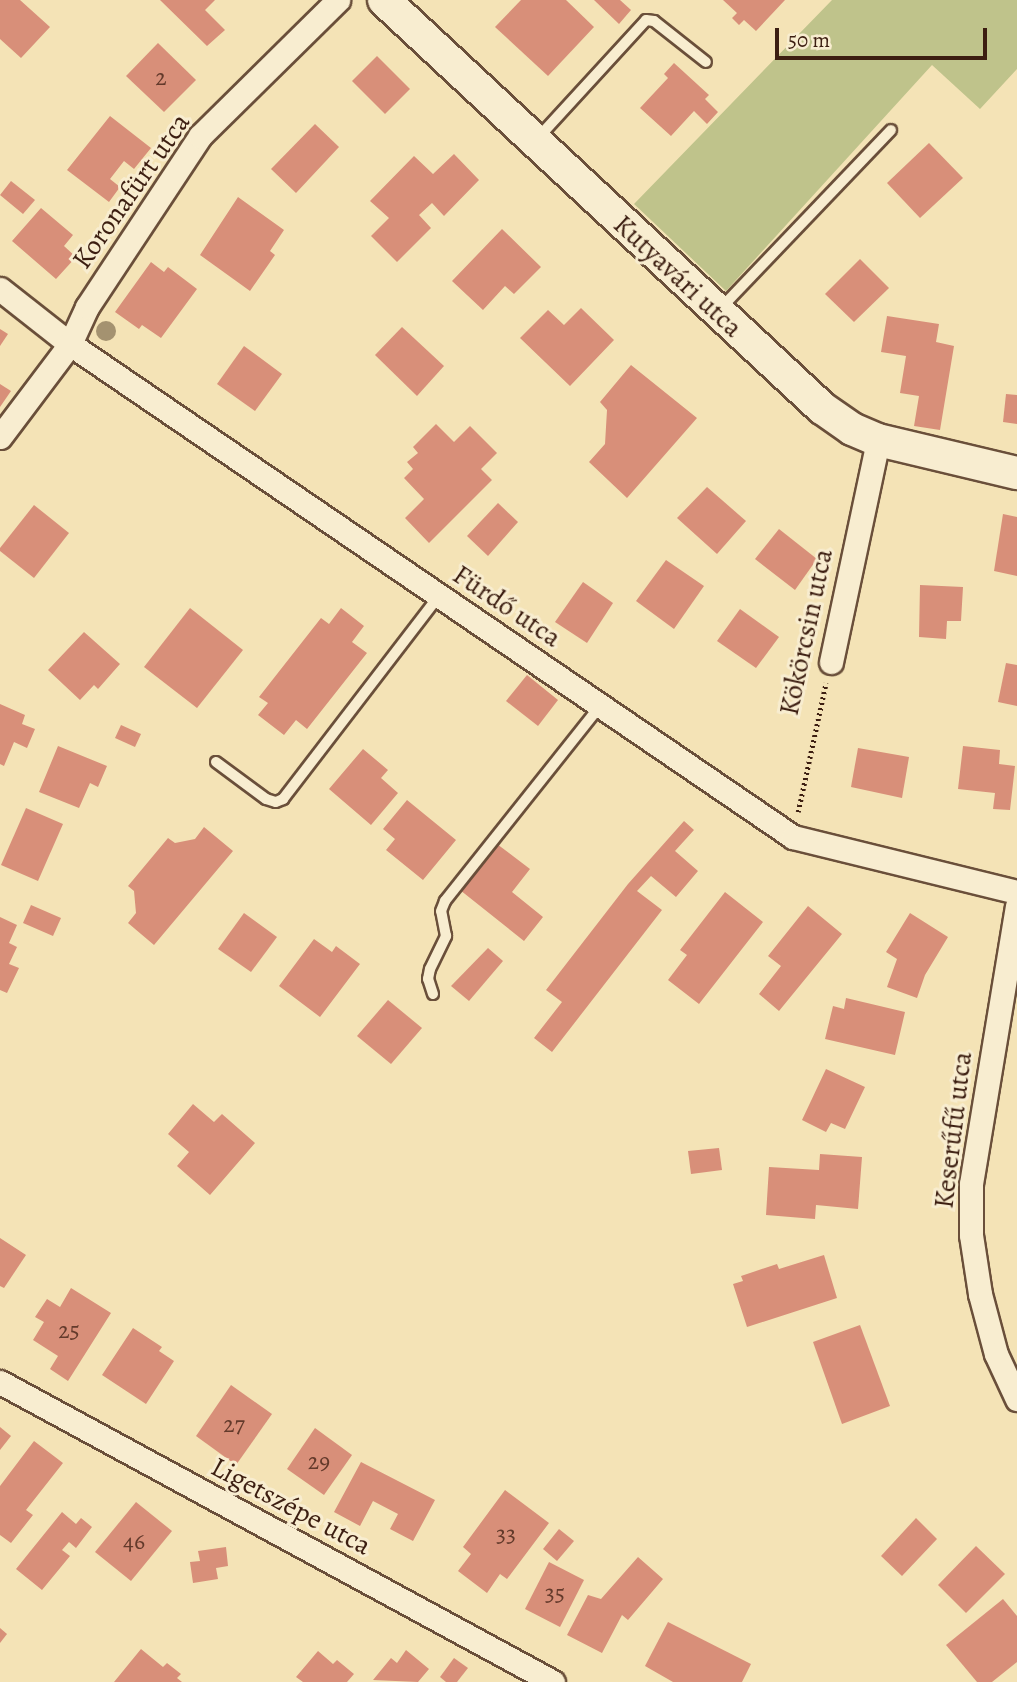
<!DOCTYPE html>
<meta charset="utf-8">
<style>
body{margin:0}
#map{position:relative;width:1017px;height:1682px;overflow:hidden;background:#f4e3b6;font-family:Alegreya,serif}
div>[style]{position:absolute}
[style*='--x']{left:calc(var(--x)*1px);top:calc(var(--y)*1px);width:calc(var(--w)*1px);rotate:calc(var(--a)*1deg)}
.green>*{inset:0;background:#bfc38b}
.building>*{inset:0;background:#d88f79}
.path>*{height:4.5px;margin-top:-2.25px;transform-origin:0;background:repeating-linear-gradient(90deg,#3c1e11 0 2px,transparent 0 5.5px)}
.roads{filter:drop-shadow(2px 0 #6a4f3a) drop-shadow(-2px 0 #6a4f3a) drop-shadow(0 2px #6a4f3a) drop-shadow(0 -2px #6a4f3a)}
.lane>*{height:10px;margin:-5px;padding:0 5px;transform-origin:5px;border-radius:5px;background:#f8edd0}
.street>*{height:23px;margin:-11.5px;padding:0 11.5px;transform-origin:11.5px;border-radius:11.5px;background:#f8edd0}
.secondary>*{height:32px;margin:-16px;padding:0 16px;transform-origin:16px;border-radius:16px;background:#f8edd0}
.trees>*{width:20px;height:20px;margin:-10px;border-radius:50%;background:#a49270}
span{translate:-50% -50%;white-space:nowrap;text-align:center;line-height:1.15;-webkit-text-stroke:6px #f8edd0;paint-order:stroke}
.number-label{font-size:24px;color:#633a2b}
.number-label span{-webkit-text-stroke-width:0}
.street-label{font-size:28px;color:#3c1e11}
.scale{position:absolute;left:775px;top:28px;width:212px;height:32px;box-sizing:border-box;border:4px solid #3c1e11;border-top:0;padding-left:9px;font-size:21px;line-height:24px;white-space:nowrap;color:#3c1e11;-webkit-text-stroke:5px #f8edd0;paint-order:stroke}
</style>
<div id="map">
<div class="green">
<div style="clip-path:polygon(832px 0,1017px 0,1017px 69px,980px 109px,932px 65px,726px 291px,634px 204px)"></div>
</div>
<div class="building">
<div style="clip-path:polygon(0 0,20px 0,50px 27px,21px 58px,0 39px)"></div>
<div style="clip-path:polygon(160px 0,215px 0,205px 10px,225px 30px,207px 46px)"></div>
<div style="clip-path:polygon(521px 0,566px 0,594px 27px,548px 76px,495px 27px)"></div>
<div style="clip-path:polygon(594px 0,620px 0,631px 10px,619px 24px)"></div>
<div style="clip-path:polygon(723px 0,785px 0,756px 31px,744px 20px,739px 25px,732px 18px,737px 13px)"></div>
<div style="clip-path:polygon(158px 43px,196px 80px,164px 112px,126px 76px)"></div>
<div style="clip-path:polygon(377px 56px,410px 89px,385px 114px,352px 81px)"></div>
<div style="clip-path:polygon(674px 63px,709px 95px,705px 99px,718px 112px,707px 124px,694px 111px,671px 136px,640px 108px,668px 78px,664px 74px)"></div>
<div style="clip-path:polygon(110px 116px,151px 148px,134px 169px,124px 161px,110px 179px,120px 187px,109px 202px,67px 170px)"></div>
<div style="clip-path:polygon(315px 124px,339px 147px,296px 193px,271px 169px)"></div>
<div style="clip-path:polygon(929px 143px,963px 178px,920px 218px,887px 183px)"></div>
<div style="clip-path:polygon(454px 154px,479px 180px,444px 216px,432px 203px,419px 215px,431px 228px,397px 262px,371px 236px,389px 218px,370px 201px,414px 156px,433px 174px)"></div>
<div style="clip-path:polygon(11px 181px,35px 200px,23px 214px,0 195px)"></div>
<div style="clip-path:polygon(238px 197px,284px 230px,270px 251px,275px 255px,250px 291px,200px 255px)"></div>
<div style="clip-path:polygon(41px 208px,73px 235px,64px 246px,76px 257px,56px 279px,12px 241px)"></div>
<div style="clip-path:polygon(502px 229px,541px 267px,514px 294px,505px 286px,483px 310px,452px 281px)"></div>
<div style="clip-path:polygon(860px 259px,889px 288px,854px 322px,825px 294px)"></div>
<div style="clip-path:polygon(151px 262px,164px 272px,168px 267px,197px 289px,161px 338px,142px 325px,139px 329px,115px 312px)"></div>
<div style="clip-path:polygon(581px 308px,614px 340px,570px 386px,520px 338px,548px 310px,564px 325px)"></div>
<div style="clip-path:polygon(887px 316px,939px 324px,936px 342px,954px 346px,940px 430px,914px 426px,919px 396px,900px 393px,906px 356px,881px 352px)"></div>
<div style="clip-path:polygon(402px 327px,444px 366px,417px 396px,375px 355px)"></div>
<div style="clip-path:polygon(0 329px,8px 334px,0 346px)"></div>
<div style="clip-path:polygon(244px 346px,282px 374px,255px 411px,217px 384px)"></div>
<div style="clip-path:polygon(631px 365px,697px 418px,627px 498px,589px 462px,605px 444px,607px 410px,600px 402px)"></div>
<div style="clip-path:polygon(0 384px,11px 391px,0 407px)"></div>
<div style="clip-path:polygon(1006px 394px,1017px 395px,1017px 424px,1003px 422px)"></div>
<div style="clip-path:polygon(436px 424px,454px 442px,470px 426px,497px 453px,481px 469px,492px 480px,429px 543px,405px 518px,424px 499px,404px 478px,413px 469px,407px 462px,418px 453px,413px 447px)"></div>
<div style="clip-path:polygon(707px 487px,746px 521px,717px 554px,677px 518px)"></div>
<div style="clip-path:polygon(498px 503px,518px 522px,488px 556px,467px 536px)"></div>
<div style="clip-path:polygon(34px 505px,69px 533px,34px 578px,0 551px,0 548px)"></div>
<div style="clip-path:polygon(1003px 514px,1017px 517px,1017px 576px,994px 571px)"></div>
<div style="clip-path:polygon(779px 529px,817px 559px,795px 590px,755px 559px)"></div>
<div style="clip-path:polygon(666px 560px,704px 586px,674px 629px,636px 601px)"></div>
<div style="clip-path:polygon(583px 582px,613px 603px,587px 643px,555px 622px)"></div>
<div style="clip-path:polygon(920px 585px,963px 587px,961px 621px,947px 621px,946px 639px,919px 637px)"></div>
<div style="clip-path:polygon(190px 608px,243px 650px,197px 708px,144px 667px)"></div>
<div style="clip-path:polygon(341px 608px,364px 626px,352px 642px,367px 653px,307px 729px,296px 720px,284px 735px,258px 715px,268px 703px,259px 697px,321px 618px,329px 624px)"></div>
<div style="clip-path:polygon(740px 609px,779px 637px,756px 668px,717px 641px)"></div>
<div style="clip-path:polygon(84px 632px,120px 664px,98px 689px,94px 685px,80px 700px,48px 670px)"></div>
<div style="clip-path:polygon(1006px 663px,1017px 665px,1017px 706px,998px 702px)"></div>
<div style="clip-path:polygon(527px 675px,558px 700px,538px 726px,506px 701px)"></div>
<div style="clip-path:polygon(0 704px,25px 715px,22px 724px,35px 729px,27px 748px,14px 742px,4px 766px,0 764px)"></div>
<div style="clip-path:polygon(121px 725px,141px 734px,135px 747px,115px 738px)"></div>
<div style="clip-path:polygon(58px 746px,107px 766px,98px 787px,90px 783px,79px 808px,39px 792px)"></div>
<div style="clip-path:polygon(963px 746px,1000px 750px,999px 764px,1015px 766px,1010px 810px,993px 809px,995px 793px,958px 789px)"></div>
<div style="clip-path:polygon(858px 748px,909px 757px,902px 798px,851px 787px)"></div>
<div style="clip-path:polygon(363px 749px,388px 770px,381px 778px,398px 793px,371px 825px,329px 789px)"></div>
<div style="clip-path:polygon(407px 800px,456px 840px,423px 880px,386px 850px,395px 839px,383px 829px)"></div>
<div style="clip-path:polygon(26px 808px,63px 824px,38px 881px,1px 865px)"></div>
<div style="clip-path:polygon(684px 821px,694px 830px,675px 851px,698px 871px,676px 897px,651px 876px,637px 891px,662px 910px,552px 1052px,534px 1038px,562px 1002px,546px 990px,628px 884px)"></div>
<div style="clip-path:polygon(204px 827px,233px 851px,154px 945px,128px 923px,136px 913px,134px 891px,128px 886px,168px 838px,175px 843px,195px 839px)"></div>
<div style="clip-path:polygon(497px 844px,530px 869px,512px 892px,543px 917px,524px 941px,460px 890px)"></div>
<div style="clip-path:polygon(725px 892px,763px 922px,699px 1004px,668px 980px,687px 955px,680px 950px)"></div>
<div style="clip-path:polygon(31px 905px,61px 918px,53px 936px,23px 923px)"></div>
<div style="clip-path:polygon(808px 906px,842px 934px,779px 1011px,759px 994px,781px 966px,768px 956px)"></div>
<div style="clip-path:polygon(244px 913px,277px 937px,251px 972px,218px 949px)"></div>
<div style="clip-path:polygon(910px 913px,948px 937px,925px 975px,917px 998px,887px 987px,897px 959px,886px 952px)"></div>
<div style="clip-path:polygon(0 917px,17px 925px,9px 943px,17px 947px,9px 964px,19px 968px,7px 993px,0 990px)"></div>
<div style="clip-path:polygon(314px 939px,332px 952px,336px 946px,360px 964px,320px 1017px,279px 986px)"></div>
<div style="clip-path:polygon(488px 948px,503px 961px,469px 1001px,451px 986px)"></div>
<div style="clip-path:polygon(846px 998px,905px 1012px,895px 1055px,825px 1039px,833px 1006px,844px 1009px)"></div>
<div style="clip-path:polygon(388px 1000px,422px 1028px,391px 1064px,357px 1036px)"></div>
<div style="clip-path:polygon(826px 1069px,865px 1087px,845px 1129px,831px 1123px,826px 1132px,802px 1120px)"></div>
<div style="clip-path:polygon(193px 1104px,214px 1122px,222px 1114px,255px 1143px,210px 1195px,177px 1166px,189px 1152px,168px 1134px)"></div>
<div style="clip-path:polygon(719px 1148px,722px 1170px,691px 1174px,688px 1151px)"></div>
<div style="clip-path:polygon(820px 1154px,862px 1157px,858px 1209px,816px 1205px,815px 1219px,766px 1215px,769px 1167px,819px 1170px)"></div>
<div style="clip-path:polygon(0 1238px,26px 1255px,4px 1288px,0 1286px)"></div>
<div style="clip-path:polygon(824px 1255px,837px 1298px,747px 1327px,733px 1284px,743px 1281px,741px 1276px,777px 1264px,779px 1269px)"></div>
<div style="clip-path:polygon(71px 1288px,111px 1313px,68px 1381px,50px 1369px,58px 1356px,33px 1340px,44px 1322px,35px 1317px,47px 1299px,60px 1307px)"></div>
<div style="clip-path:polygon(860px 1325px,890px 1406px,842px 1424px,813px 1342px)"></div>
<div style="clip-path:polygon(133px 1328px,162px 1347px,159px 1351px,174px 1361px,146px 1404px,102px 1375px)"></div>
<div style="clip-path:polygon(231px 1385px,272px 1414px,236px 1465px,196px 1436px)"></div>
<div style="clip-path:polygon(0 1427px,11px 1436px,0 1450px)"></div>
<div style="clip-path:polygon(315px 1428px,352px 1455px,324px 1495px,287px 1469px)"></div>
<div style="clip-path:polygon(34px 1441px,63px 1463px,26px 1510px,33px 1515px,11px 1543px,0 1535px,0 1486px)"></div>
<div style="clip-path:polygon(361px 1462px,435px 1500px,413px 1541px,390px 1529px,398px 1514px,373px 1501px,360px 1526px,334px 1512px)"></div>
<div style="clip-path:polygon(505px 1490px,549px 1523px,507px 1579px,500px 1574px,487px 1593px,458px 1571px,471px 1554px,463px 1547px)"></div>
<div style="clip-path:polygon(136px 1502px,172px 1531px,131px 1581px,95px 1552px)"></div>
<div style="clip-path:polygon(62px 1512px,76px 1524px,81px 1518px,92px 1527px,76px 1548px,69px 1542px,62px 1550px,70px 1556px,42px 1590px,16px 1569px)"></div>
<div style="clip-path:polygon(916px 1518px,937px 1539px,902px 1576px,881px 1556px)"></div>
<div style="clip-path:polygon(559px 1529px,574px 1541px,557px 1561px,543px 1549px)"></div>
<div style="clip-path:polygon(976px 1546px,1005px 1574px,966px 1613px,938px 1585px)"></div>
<div style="clip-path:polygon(226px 1547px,228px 1566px,216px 1568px,218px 1579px,193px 1583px,190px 1562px,200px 1561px,198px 1551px)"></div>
<div style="clip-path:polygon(638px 1557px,663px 1579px,628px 1620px,622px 1615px,602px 1653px,567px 1635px,588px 1595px,601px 1599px)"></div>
<div style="clip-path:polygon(549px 1562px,584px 1580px,560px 1627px,525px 1609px)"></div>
<div style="clip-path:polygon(1003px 1599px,1017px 1616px,1017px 1662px,992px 1682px,977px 1682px,946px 1645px)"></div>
<div style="clip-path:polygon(668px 1622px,751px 1664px,742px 1682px,673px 1682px,645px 1666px)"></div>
<div style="clip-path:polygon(0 1628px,7px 1634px,0 1643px)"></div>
<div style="clip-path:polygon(141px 1649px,163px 1667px,167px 1663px,181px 1674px,177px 1678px,182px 1682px,114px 1682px)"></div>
<div style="clip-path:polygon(406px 1650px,429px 1669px,418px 1682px,373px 1680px,391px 1658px,397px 1663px)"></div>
<div style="clip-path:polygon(318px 1651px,333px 1664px,337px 1660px,354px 1674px,347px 1682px,303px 1682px,296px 1677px)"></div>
<div style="clip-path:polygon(454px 1658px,468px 1668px,457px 1682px,446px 1682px,440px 1677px)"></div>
</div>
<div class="path">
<div style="--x:798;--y:812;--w:132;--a:-77.8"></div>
</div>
<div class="roads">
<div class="lane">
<div style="--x:537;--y:139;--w:161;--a:-47.5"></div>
<div style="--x:646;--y:20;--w:8;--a:7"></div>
<div style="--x:654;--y:21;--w:66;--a:38.3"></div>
<div style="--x:721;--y:308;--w:246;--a:-46.3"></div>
<div style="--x:216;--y:762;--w:62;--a:36.5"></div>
<div style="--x:266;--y:799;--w:10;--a:17"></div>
<div style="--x:276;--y:802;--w:8;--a:-23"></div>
<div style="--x:283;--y:799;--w:256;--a:-52.5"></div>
<div style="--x:433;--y:994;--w:16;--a:-108"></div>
<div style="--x:428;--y:979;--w:10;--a:-79"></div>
<div style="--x:430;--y:969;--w:37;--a:-64"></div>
<div style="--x:446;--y:936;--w:25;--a:-101"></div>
<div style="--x:441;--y:911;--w:11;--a:-68"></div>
<div style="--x:445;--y:901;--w:249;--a:-51.5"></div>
</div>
<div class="street">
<div style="--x:0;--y:289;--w:89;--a:38.2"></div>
<div style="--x:70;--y:344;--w:875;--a:34.29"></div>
<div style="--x:793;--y:837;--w:231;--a:13.8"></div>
<div style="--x:0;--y:437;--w:116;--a:-53"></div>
<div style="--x:70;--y:344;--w:41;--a:-65.3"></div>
<div style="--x:87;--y:307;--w:205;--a:-56.5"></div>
<div style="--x:200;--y:136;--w:194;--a:-44.6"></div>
<div style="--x:831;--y:662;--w:227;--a:-78"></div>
<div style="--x:1017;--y:906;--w:282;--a:99.4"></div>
<div style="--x:971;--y:1184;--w:51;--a:90"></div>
<div style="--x:971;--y:1235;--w:60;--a:81.3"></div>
<div style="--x:980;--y:1294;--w:62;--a:75.1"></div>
<div style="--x:996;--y:1354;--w:50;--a:65"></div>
<div style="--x:0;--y:1382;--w:629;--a:28.48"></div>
</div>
<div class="secondary">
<div style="--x:384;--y:0;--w:599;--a:42.97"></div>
<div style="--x:822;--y:408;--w:37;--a:35"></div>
<div style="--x:852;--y:429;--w:28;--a:23"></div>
<div style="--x:878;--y:440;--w:143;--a:13.4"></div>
</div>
</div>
<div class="trees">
<div style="left:106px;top:331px"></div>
</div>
<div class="number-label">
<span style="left:161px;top:78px">2</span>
<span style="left:69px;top:1331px">25</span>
<span style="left:234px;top:1425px">27</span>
<span style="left:319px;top:1462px">29</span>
<span style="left:506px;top:1535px">33</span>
<span style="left:134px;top:1542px">46</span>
<span style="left:555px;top:1594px">35</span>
</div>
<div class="street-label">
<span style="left:131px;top:191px;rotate:-55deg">Koronafürt utca</span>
<span style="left:678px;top:276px;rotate:43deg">Kutyavári utca</span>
<span style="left:507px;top:606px;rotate:34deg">Fürdő utca</span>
<span style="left:806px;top:632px;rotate:-78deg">Kökörcsin utca</span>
<span style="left:953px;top:1130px;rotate:-83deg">Keserűfű utca</span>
<span style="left:291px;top:1506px;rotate:28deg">Ligetszépe utca</span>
</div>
<div class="scale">50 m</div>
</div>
